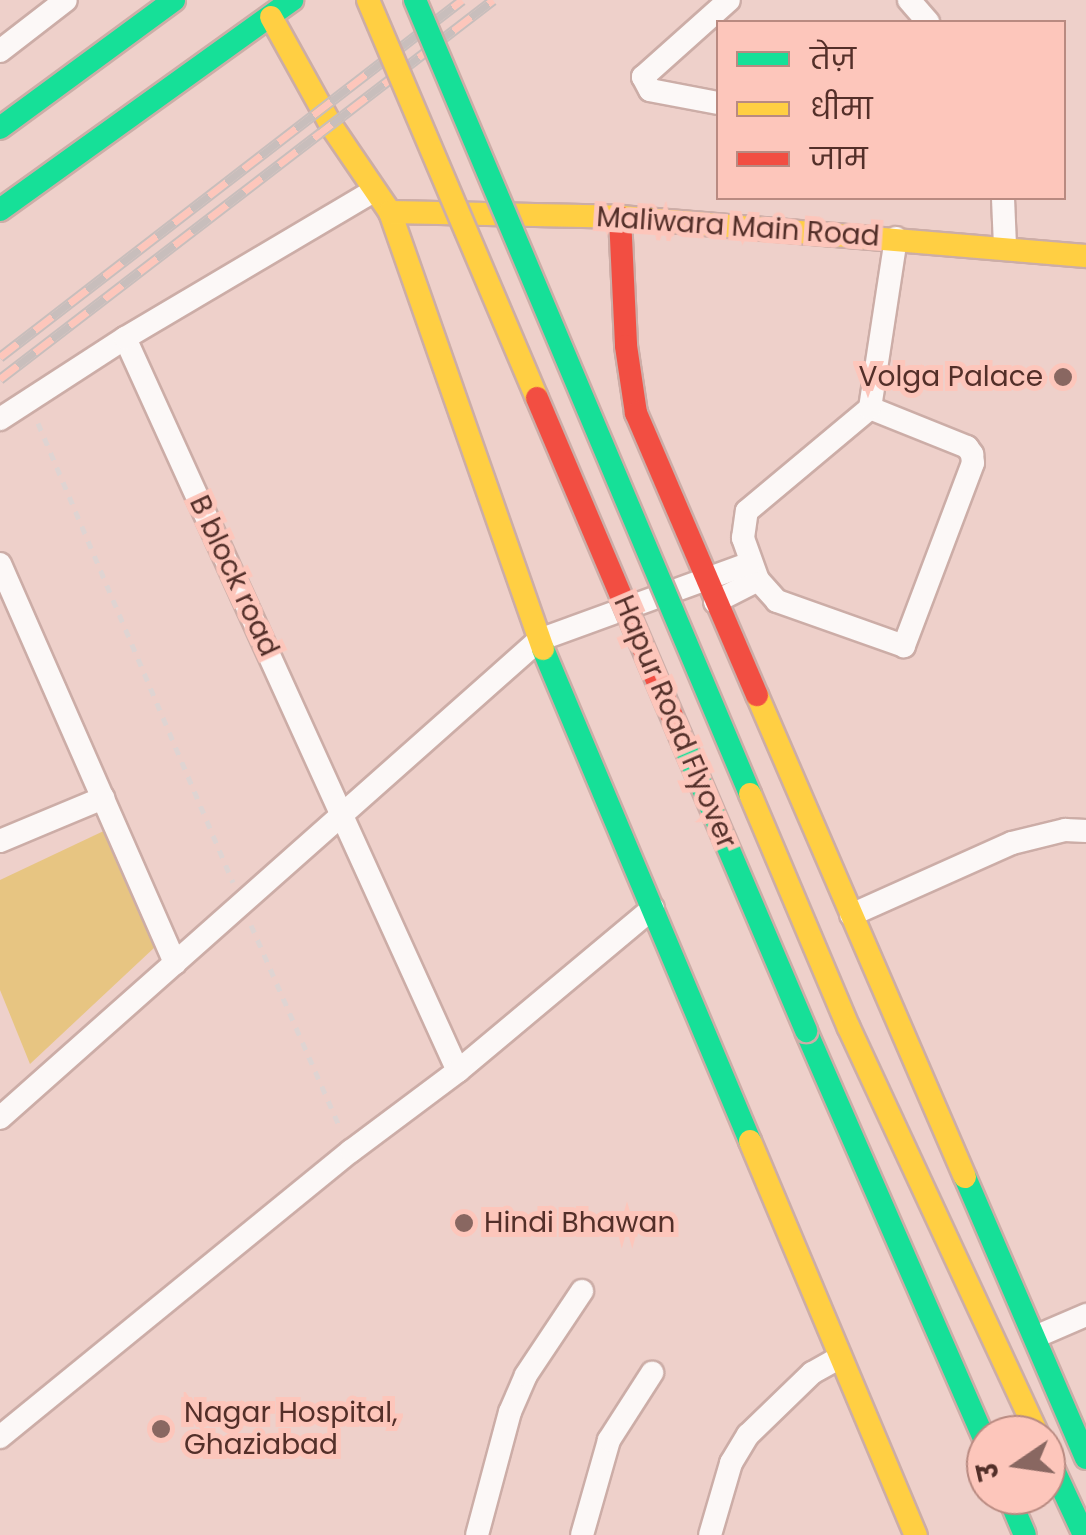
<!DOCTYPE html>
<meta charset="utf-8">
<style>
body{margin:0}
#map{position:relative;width:1086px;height:1535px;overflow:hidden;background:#eed0ca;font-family:Poppins,"Noto Sans Devanagari",sans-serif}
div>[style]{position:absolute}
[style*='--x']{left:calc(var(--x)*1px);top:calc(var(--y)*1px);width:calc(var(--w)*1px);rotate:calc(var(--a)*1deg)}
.green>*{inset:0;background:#e7c582}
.path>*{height:5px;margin-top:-2.5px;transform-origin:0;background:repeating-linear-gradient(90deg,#dfd4d2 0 8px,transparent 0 16px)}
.roads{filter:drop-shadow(2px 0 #ccada7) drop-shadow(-2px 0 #ccada7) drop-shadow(0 2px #ccada7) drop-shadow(0 -2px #ccada7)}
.street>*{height:22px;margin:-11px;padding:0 11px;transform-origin:11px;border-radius:11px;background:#fcf8f7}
.fast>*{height:22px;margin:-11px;padding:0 11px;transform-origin:11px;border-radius:11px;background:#16e098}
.slow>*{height:22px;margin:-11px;padding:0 11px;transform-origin:11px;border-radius:11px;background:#ffcf43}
.jam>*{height:22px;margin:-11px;padding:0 11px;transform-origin:11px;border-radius:11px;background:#f24e42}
.rail>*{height:11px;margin-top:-5.5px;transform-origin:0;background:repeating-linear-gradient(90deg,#fdc6bb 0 22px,#c8bebc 0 44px);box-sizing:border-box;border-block:2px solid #c8bebc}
.bridges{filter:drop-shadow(2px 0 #ccada7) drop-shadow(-2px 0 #ccada7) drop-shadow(0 2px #ccada7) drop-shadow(0 -2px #ccada7)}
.fast-bridge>*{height:22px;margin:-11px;padding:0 11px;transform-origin:11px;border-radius:11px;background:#16e098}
.slow-bridge>*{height:22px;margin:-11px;padding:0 11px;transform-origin:11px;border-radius:11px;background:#ffcf43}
.jam-bridge>*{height:22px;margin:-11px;padding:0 11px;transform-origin:11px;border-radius:11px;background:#f24e42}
.dots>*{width:28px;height:28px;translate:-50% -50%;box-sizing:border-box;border:5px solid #fdc6bb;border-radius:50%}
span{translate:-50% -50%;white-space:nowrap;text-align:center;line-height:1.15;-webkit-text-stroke:10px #fdc6bb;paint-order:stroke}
.street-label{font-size:28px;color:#532f29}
.poi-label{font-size:28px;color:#532f29}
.right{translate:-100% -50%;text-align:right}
.left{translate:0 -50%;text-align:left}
.legend{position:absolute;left:716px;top:20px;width:350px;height:180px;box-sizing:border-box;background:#fdc6bb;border:2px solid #b98a81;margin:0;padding:12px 18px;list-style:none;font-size:30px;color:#532f29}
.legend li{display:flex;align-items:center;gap:20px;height:50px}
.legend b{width:50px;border:2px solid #b98a81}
.north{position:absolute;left:966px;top:1415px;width:100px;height:100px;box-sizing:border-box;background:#fdc6bb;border:2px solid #b98a81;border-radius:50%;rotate:257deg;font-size:28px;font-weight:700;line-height:40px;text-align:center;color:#532f29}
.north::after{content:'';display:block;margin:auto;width:35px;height:45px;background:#896761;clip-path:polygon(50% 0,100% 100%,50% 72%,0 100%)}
</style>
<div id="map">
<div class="green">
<div style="clip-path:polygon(110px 828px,155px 947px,30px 1064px,0 990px,0 880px)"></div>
</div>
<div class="path">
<div style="--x:38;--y:423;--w:499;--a:67"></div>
<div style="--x:251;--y:925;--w:224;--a:66.3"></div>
</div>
<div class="roads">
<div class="street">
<div style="--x:909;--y:0;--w:29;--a:49"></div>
<div style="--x:0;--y:51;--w:83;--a:-37.7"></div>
<div style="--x:718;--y:103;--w:69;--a:-169.2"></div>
<div style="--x:650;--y:90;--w:15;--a:-118"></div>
<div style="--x:643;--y:77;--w:115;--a:-41.8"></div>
<div style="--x:1003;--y:198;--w:48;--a:87.6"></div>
<div style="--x:125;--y:338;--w:805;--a:65.57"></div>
<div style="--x:870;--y:408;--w:105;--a:21.9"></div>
<div style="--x:967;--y:447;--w:9;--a:54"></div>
<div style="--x:972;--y:454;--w:9;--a:84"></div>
<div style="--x:973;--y:463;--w:196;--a:110.7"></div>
<div style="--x:904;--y:646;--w:135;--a:-160.5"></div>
<div style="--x:777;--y:601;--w:28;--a:-132"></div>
<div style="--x:758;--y:580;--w:45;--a:-109.7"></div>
<div style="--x:743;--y:538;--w:27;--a:-82"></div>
<div style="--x:747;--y:511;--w:160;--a:-39.9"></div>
<div style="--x:870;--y:408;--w:172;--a:-81.3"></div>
<div style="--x:0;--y:419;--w:149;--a:-32.9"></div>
<div style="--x:125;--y:338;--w:289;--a:-30.6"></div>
<div style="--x:0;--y:564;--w:436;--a:66.3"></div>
<div style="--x:715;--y:602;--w:48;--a:-27.1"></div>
<div style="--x:0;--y:841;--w:112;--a:-22.7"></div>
<div style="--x:851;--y:915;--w:176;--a:-24.1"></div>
<div style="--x:1012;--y:843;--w:55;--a:-13.8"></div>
<div style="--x:1065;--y:830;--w:21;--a:3"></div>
<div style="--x:0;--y:1118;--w:720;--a:-41.57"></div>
<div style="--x:539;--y:640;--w:225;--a:-20"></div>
<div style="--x:1035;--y:1337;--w:56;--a:-23.3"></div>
<div style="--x:0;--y:1437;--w:453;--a:-39.2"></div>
<div style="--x:351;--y:1151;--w:134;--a:-36.8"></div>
<div style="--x:458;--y:1071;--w:254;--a:-39.9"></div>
<div style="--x:477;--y:1535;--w:127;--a:-75"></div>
<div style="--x:510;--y:1412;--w:40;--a:-66.6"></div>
<div style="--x:526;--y:1375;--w:101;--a:-56.3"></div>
<div style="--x:582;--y:1535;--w:99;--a:-74.1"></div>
<div style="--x:609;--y:1440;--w:80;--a:-57.3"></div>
<div style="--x:710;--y:1535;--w:75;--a:-73.7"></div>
<div style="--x:731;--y:1463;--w:33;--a:-59"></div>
<div style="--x:748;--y:1435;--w:89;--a:-44.1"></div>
<div style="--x:812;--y:1373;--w:31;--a:-29"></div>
</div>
<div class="fast">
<div style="--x:0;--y:128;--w:216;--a:-36.3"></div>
<div style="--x:0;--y:210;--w:360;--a:-35.7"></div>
<div style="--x:543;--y:649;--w:534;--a:67.18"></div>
<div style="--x:806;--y:1031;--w:450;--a:66.4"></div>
<div style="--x:965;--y:1177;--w:306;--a:66.7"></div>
<div style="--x:1046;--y:1453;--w:90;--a:65.1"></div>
<div style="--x:1008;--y:1495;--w:43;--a:67"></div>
</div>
<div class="slow">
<div style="--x:271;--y:17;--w:126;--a:61"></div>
<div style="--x:332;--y:127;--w:103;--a:55.7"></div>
<div style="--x:390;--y:212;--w:463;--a:70.7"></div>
<div style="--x:390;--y:212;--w:230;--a:1.2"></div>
<div style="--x:620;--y:217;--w:468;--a:4.8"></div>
<div style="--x:757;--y:695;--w:525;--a:66.66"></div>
<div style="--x:750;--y:1141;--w:428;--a:67.2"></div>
</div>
<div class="jam">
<div style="--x:620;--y:217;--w:129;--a:87.3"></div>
<div style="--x:626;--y:346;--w:68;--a:81.5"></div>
<div style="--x:636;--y:413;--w:307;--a:66.8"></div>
</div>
</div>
<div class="rail">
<div style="--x:0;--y:357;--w:584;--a:-37.69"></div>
<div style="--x:0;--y:379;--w:622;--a:-37.55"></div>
</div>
<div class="bridges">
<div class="fast-bridge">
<div style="--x:415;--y:0;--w:862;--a:67.12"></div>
<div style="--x:680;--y:735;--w:322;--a:66.9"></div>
</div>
<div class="slow-bridge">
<div style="--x:368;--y:0;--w:432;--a:67"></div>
<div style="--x:750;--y:794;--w:254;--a:67.1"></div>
<div style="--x:849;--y:1028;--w:449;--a:65.1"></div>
</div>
<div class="jam-bridge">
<div style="--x:537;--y:398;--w:366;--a:67"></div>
</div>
</div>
<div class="dots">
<div style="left:1063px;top:377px;background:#896761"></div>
<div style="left:464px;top:1223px;background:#896761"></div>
<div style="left:161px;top:1429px;background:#896761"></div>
</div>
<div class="street-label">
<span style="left:738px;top:227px;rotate:4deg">Maliwara Main Road</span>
<span style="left:234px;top:576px;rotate:65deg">B block road</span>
<span style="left:675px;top:722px;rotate:67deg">Hapur Road Flyover</span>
</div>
<div class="poi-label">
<span class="right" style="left:1043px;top:377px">Volga Palace</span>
<span class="left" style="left:484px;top:1223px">Hindi Bhawan</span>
<span class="left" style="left:184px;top:1429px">Nagar Hospital,<br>Ghaziabad</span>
</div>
<ul class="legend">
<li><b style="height:12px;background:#16e098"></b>तेज़</li>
<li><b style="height:12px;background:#ffcf43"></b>धीमा</li>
<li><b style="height:12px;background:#f24e42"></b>जाम</li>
</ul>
<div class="north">उ</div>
</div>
